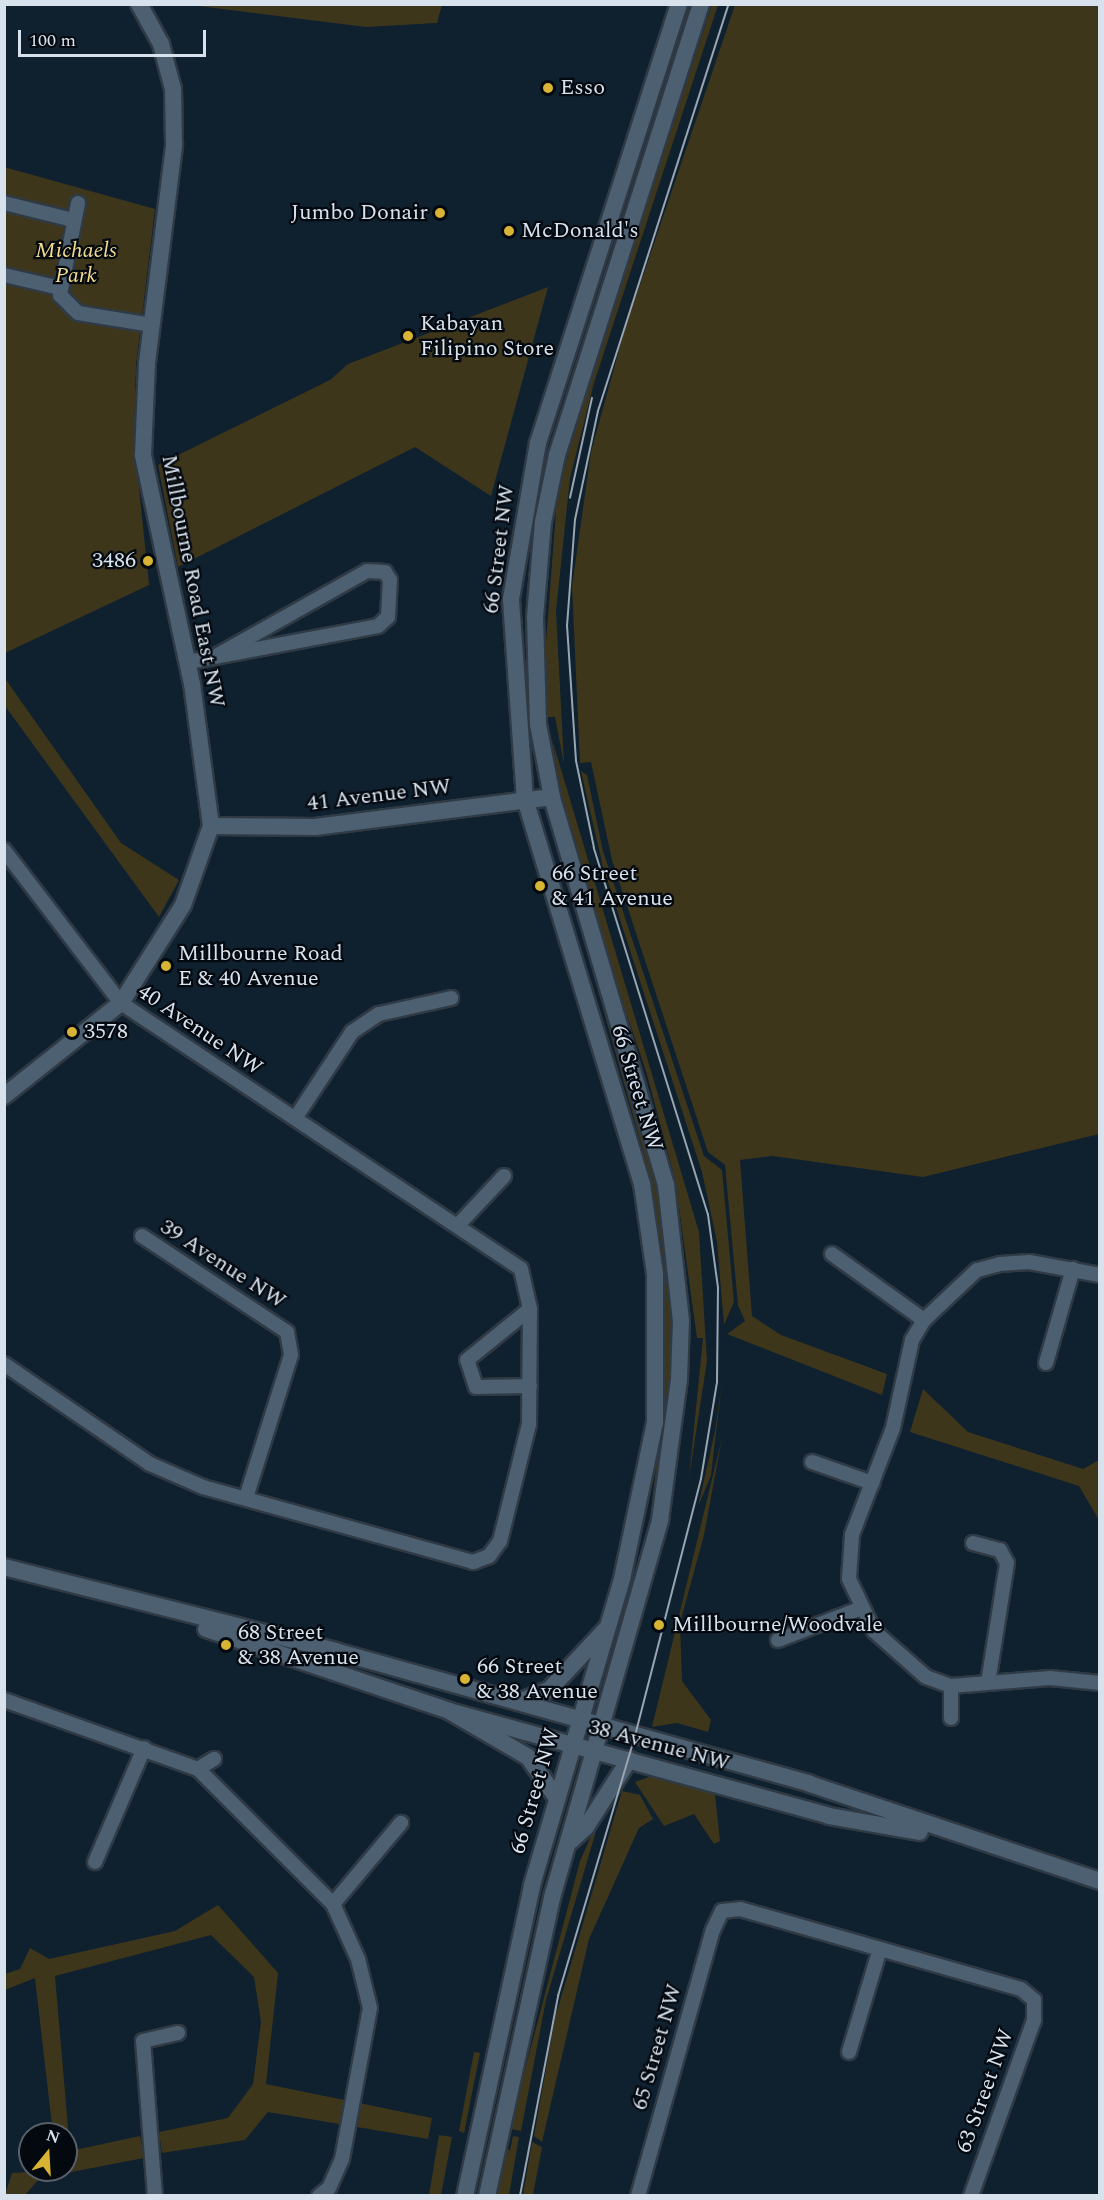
<!DOCTYPE html>
<style>
body{margin:0}
#map{position:relative;width:1104px;height:2200px;overflow:hidden;background:#0f202f;font-family:Spectral,serif}
div>[style]{position:absolute}
[style*='--x']{left:calc(var(--x)*1px);top:calc(var(--y)*1px);width:calc(var(--w)*1px);rotate:calc(var(--a)*1deg)}
.green>*{inset:0;background:#3e361b}
.roads{filter:drop-shadow(2px 0 #2f3a45) drop-shadow(-2px 0 #2f3a45) drop-shadow(0 2px #2f3a45) drop-shadow(0 -2px #2f3a45)}
.minor>*{height:14px;margin:-7px;padding:0 7px;transform-origin:7px;border-radius:7px;background:#4c6071}
.tertiary>*{height:16px;margin:-8px;padding:0 8px;transform-origin:8px;border-radius:8px;background:#4c6071}
.secondary>*{height:16px;margin:-8px;padding:0 8px;transform-origin:8px;border-radius:8px;background:#4c6071}
.tram>*{height:1.5px;margin:-0.75px;padding:0 0.75px;transform-origin:0.75px;border-radius:0.75px;background:#99a6b2}
.dots>*{width:16px;height:16px;translate:-50% -50%;box-sizing:border-box;border:3px solid #040910;border-radius:50%}
span{translate:-50% -50%;white-space:nowrap;text-align:center;line-height:1.15;-webkit-text-stroke:4.5px #040910;paint-order:stroke}
.poi-label{font-size:22px;color:#d7e2ec}
.left{translate:0 -50%;text-align:left}
.right{translate:-100% -50%;text-align:right}
.park-label{font-size:22px;color:#f4dc8d;font-style:italic}
.street-label{font-size:22px;color:#d7e2ec}
.frame{position:absolute;inset:0;border:6px solid #d7e2ec;pointer-events:none}
.north{position:absolute;left:18px;top:2122px;width:60px;height:60px;box-sizing:border-box;background:#040910;border:2px solid #586068;border-radius:50%;rotate:18deg;font-size:16px;font-weight:700;line-height:24px;text-align:center;color:#d7e2ec}
.north::after{content:'';display:block;margin:auto;width:21px;height:27px;background:#d7b434;clip-path:polygon(50% 0,100% 100%,50% 72%,0 100%)}
.scale{position:absolute;left:18px;top:30px;width:188px;height:27px;box-sizing:border-box;border:3px solid #d7e2ec;border-top:0;padding-left:8px;font-size:18px;line-height:21px;white-space:nowrap;color:#d7e2ec;-webkit-text-stroke:4px #040910;paint-order:stroke}
</style>
<div id="map">
<div class="green">
<div style="clip-path:polygon(191px 5px,442px 4px,442px 5px,437px 23px,366px 27px)"></div>
<div style="clip-path:polygon(712px 5px,718px 5px,594px 383px,570px 478px,556px 611px,564px 764px,555px 717px,547px 717px,544px 668px,557px 498px,582px 400px)"></div>
<div style="clip-path:polygon(735px 5px,1099px 5px,1099px 1134px,923px 1177px,773px 1156px,740px 1160px,752px 1316px,781px 1335px,887px 1374px,882px 1395px,727px 1334px,745px 1321px,738px 1305px,725px 1165px,708px 1152px,612px 860px,591px 762px,580px 763px,572px 586px,591px 452px,624px 332px)"></div>
<div style="clip-path:polygon(4px 167px,155px 209px,136px 365px,134px 439px,149px 585px,5px 653px)"></div>
<div style="clip-path:polygon(548px 287px,491px 496px,415px 447px,178px 567px,158px 465px,330px 380px,348px 364px)"></div>
<div style="clip-path:polygon(4px 677px,121px 843px,179px 880px,159px 917px,5px 706px)"></div>
<div style="clip-path:polygon(552px 739px,699px 1232px,707px 1361px,689px 1478px,703px 1338px,697px 1338px,675px 1179px,646px 1071px,584px 889px,575px 844px,570px 845px)"></div>
<div style="clip-path:polygon(581px 771px,587px 775px,603px 851px,704px 1156px,722px 1170px,734px 1302px,724px 1325px,717px 1242px,702px 1172px,603px 867px)"></div>
<div style="clip-path:polygon(600px 998px,655px 1172px,671px 1297px,671px 1383px,649px 1531px,665px 1384px,662px 1250px,647px 1165px)"></div>
<div style="clip-path:polygon(722px 1382px,711px 1475px,698px 1507px,715px 1431px)"></div>
<div style="clip-path:polygon(923px 1389px,968px 1432px,1083px 1469px,1099px 1460px,1099px 1520px,1079px 1486px,910px 1432px)"></div>
<div style="clip-path:polygon(722px 1438px,704px 1535px,680px 1623px,682px 1681px,711px 1720px,708px 1732px,677px 1723px,652px 1727px)"></div>
<div style="clip-path:polygon(652px 1776px,715px 1794px,720px 1841px,714px 1844px,694px 1814px,664px 1826px,635px 1782px)"></div>
<div style="clip-path:polygon(622px 1791px,640px 1795px,653px 1819px,639px 1828px,589px 1939px,542px 2142px,534px 2136px,555px 2018px)"></div>
<div style="clip-path:polygon(602px 1811px,546px 2000px,521px 2131px,510px 2129px,506px 2142px,580px 1861px)"></div>
<div style="clip-path:polygon(218px 1905px,278px 1973px,266px 2084px,432px 2118px,428px 2139px,268px 2112px,245px 2140px,162px 2153px,159px 2132px,228px 2118px,253px 2084px,261px 2022px,254px 1977px,211px 1935px,55px 1976px,70px 2151px,140px 2136px,144px 2158px,40px 2178px,25px 2195px,5px 2195px,12px 2173px,66px 2170px,66px 2134px,53px 2134px,35px 1978px,5px 1990px,5px 1974px,20px 1969px,30px 1948px,49px 1959px,175px 1931px)"></div>
<div style="clip-path:polygon(474px 2052px,480px 2053px,464px 2133px,459px 2131px)"></div>
<div style="clip-path:polygon(439px 2135px,452px 2137px,441px 2195px,429px 2195px)"></div>
<div style="clip-path:polygon(513px 2136px,519px 2137px,509px 2195px,497px 2196px,504px 2149px,510px 2150px)"></div>
<div style="clip-path:polygon(532px 2142px,542px 2147px,533px 2195px,523px 2195px)"></div>
</div>
<div class="roads">
<div class="minor">
<div style="--x:4;--y:203;--w:71;--a:13.8"></div>
<div style="--x:78;--y:203;--w:94;--a:101.1"></div>
<div style="--x:60;--y:295;--w:25;--a:45"></div>
<div style="--x:78;--y:313;--w:75;--a:9.2"></div>
<div style="--x:4;--y:275;--w:57;--a:13.1"></div>
<div style="--x:188;--y:662;--w:193;--a:-10.7"></div>
<div style="--x:378;--y:626;--w:13;--a:-42"></div>
<div style="--x:388;--y:617;--w:37;--a:-87"></div>
<div style="--x:390;--y:580;--w:9;--a:-122"></div>
<div style="--x:385;--y:572;--w:18;--a:-177"></div>
<div style="--x:367;--y:571;--w:171;--a:150.6"></div>
<div style="--x:4;--y:850;--w:193;--a:52.6"></div>
<div style="--x:121;--y:1003;--w:480;--a:33.6"></div>
<div style="--x:521;--y:1269;--w:41;--a:77.3"></div>
<div style="--x:530;--y:1309;--w:115;--a:90.5"></div>
<div style="--x:529;--y:1424;--w:121;--a:103.9"></div>
<div style="--x:500;--y:1541;--w:19;--a:126"></div>
<div style="--x:489;--y:1556;--w:17;--a:159"></div>
<div style="--x:473;--y:1562;--w:280;--a:-164.5"></div>
<div style="--x:203;--y:1487;--w:58;--a:-156.5"></div>
<div style="--x:150;--y:1464;--w:177;--a:-145.6"></div>
<div style="--x:296;--y:1117;--w:102;--a:-56.6"></div>
<div style="--x:352;--y:1032;--w:32;--a:-34"></div>
<div style="--x:379;--y:1014;--w:74;--a:-12.5"></div>
<div style="--x:459;--y:1224;--w:66;--a:-46.8"></div>
<div style="--x:142;--y:1236;--w:174;--a:33.5"></div>
<div style="--x:287;--y:1332;--w:23;--a:80"></div>
<div style="--x:291;--y:1355;--w:150;--a:107.5"></div>
<div style="--x:832;--y:1254;--w:113;--a:35.7"></div>
<div style="--x:1100;--y:1275;--w:72;--a:-169.6"></div>
<div style="--x:1029;--y:1262;--w:29;--a:176"></div>
<div style="--x:1000;--y:1264;--w:24;--a:165"></div>
<div style="--x:977;--y:1270;--w:73;--a:136.7"></div>
<div style="--x:924;--y:1320;--w:23;--a:121"></div>
<div style="--x:912;--y:1340;--w:90;--a:102.2"></div>
<div style="--x:893;--y:1428;--w:115;--a:111"></div>
<div style="--x:852;--y:1535;--w:44;--a:93.9"></div>
<div style="--x:849;--y:1579;--w:58;--a:64.3"></div>
<div style="--x:874;--y:1631;--w:69;--a:41.5"></div>
<div style="--x:926;--y:1677;--w:27;--a:20"></div>
<div style="--x:951;--y:1686;--w:99;--a:-4.6"></div>
<div style="--x:1050;--y:1678;--w:50;--a:5.7"></div>
<div style="--x:1046;--y:1363;--w:98;--a:-74"></div>
<div style="--x:530;--y:1386;--w:54;--a:178.9"></div>
<div style="--x:476;--y:1387;--w:28;--a:-108"></div>
<div style="--x:467;--y:1360;--w:81;--a:-39"></div>
<div style="--x:812;--y:1462;--w:64;--a:19.3"></div>
<div style="--x:973;--y:1543;--w:28;--a:15"></div>
<div style="--x:1000;--y:1550;--w:15;--a:62"></div>
<div style="--x:1007;--y:1563;--w:121;--a:99"></div>
<div style="--x:778;--y:1640;--w:87;--a:-20.9"></div>
<div style="--x:951;--y:1686;--w:32;--a:90"></div>
<div style="--x:4;--y:1700;--w:206;--a:19.6"></div>
<div style="--x:198;--y:1769;--w:191;--a:45"></div>
<div style="--x:333;--y:1904;--w:60;--a:65.6"></div>
<div style="--x:358;--y:1959;--w:50;--a:76.2"></div>
<div style="--x:370;--y:2008;--w:154;--a:100.5"></div>
<div style="--x:342;--y:2159;--w:32;--a:114"></div>
<div style="--x:329;--y:2188;--w:13;--a:141"></div>
<div style="--x:198;--y:1769;--w:19;--a:-32"></div>
<div style="--x:95;--y:1862;--w:124;--a:-66.7"></div>
<div style="--x:333;--y:1904;--w:106;--a:-50"></div>
<div style="--x:849;--y:2052;--w:104;--a:-73.3"></div>
<div style="--x:155;--y:2196;--w:155;--a:-94.4"></div>
<div style="--x:143;--y:2041;--w:36;--a:-13"></div>
<div style="--x:638;--y:2196;--w:276;--a:-74.3"></div>
<div style="--x:713;--y:1930;--w:21;--a:-65"></div>
<div style="--x:722;--y:1911;--w:18;--a:-6"></div>
<div style="--x:740;--y:1909;--w:292;--a:15.9"></div>
<div style="--x:1021;--y:1989;--w:17;--a:40"></div>
<div style="--x:1034;--y:2000;--w:20;--a:90"></div>
<div style="--x:1034;--y:2020;--w:187;--a:109.7"></div>
</div>
<div class="tertiary">
<div style="--x:211;--y:826;--w:104;--a:0.6"></div>
<div style="--x:315;--y:827;--w:239;--a:-7.2"></div>
<div style="--x:4;--y:1096;--w:149;--a:-38.5"></div>
<div style="--x:121;--y:1003;--w:116;--a:-57.7"></div>
<div style="--x:183;--y:905;--w:84;--a:-70.5"></div>
<div style="--x:211;--y:826;--w:143;--a:-97.6"></div>
<div style="--x:192;--y:684;--w:234;--a:-102.1"></div>
<div style="--x:143;--y:455;--w:92;--a:-87.5"></div>
<div style="--x:147;--y:363;--w:220;--a:-82.9"></div>
<div style="--x:174;--y:145;--w:56;--a:-91"></div>
<div style="--x:173;--y:89;--w:47;--a:-104.9"></div>
<div style="--x:161;--y:44;--w:46;--a:-118.8"></div>
<div style="--x:4;--y:1567;--w:341;--a:14.2"></div>
<div style="--x:335;--y:1651;--w:493;--a:15.6"></div>
<div style="--x:810;--y:1784;--w:306;--a:18.5"></div>
<div style="--x:206;--y:1629;--w:256;--a:18.6"></div>
<div style="--x:449;--y:1711;--w:394;--a:15.4"></div>
<div style="--x:829;--y:1816;--w:92;--a:10"></div>
</div>
<div class="secondary">
<div style="--x:521;--y:1701;--w:31;--a:-22"></div>
<div style="--x:550;--y:1689;--w:82;--a:-47"></div>
<div style="--x:449;--y:1711;--w:91;--a:30.2"></div>
<div style="--x:528;--y:1757;--w:49;--a:55"></div>
<div style="--x:571;--y:1841;--w:21;--a:-43"></div>
<div style="--x:586;--y:1827;--w:80;--a:-57.3"></div>
<div style="--x:465;--y:2196;--w:318;--a:-77.8"></div>
<div style="--x:532;--y:1885;--w:319;--a:-73.6"></div>
<div style="--x:622;--y:1579;--w:160;--a:-78.1"></div>
<div style="--x:655;--y:1422;--w:148;--a:-90"></div>
<div style="--x:655;--y:1274;--w:91;--a:-98.2"></div>
<div style="--x:642;--y:1184;--w:401;--a:-106.9"></div>
<div style="--x:525;--y:800;--w:201;--a:-94"></div>
<div style="--x:511;--y:599;--w:158;--a:-80.2"></div>
<div style="--x:538;--y:443;--w:461;--a:-72.2"></div>
<div style="--x:487;--y:2196;--w:309;--a:-77.7"></div>
<div style="--x:553;--y:1894;--w:389;--a:-74"></div>
<div style="--x:660;--y:1520;--w:141;--a:-82.3"></div>
<div style="--x:679;--y:1380;--w:59;--a:-88.1"></div>
<div style="--x:681;--y:1321;--w:137;--a:-96.3"></div>
<div style="--x:666;--y:1185;--w:404;--a:-106.4"></div>
<div style="--x:552;--y:797;--w:74;--a:-100.9"></div>
<div style="--x:538;--y:724;--w:107;--a:-91.6"></div>
<div style="--x:535;--y:617;--w:95;--a:-85.2"></div>
<div style="--x:543;--y:522;--w:68;--a:-78.2"></div>
<div style="--x:557;--y:455;--w:473;--a:-72.3"></div>
</div>
</div>
<div class="tram">
<div style="--x:570;--y:498;--w:102;--a:-77.6"></div>
<div style="--x:520;--y:2196;--w:204;--a:-79.2"></div>
<div style="--x:558;--y:1996;--w:271;--a:-73.5"></div>
<div style="--x:635;--y:1736;--w:265;--a:-75.6"></div>
<div style="--x:701;--y:1479;--w:98;--a:-80.6"></div>
<div style="--x:717;--y:1382;--w:94;--a:-89.4"></div>
<div style="--x:718;--y:1288;--w:74;--a:-97.8"></div>
<div style="--x:708;--y:1215;--w:384;--a:-107.3"></div>
<div style="--x:594;--y:848;--w:89;--a:-101.7"></div>
<div style="--x:576;--y:761;--w:135;--a:-93.8"></div>
<div style="--x:567;--y:626;--w:106;--a:-85.7"></div>
<div style="--x:575;--y:520;--w:111;--a:-78.1"></div>
<div style="--x:598;--y:411;--w:428;--a:-72.2"></div>
</div>
<div class="dots">
<div style="left:548px;top:88px;background:#d7b434"></div>
<div style="left:440px;top:213px;background:#d7b434"></div>
<div style="left:509px;top:231px;background:#d7b434"></div>
<div style="left:408px;top:336px;background:#d7b434"></div>
<div style="left:148px;top:561px;background:#d7b434"></div>
<div style="left:540px;top:886px;background:#d7b434"></div>
<div style="left:166px;top:966px;background:#d7b434"></div>
<div style="left:72px;top:1032px;background:#d7b434"></div>
<div style="left:659px;top:1625px;background:#d7b434"></div>
<div style="left:226px;top:1645px;background:#d7b434"></div>
<div style="left:465px;top:1679px;background:#d7b434"></div>
</div>
<div class="poi-label">
<span class="left" style="left:560px;top:88px">Esso</span>
<span class="right" style="left:428px;top:213px">Jumbo Donair</span>
<span class="left" style="left:521px;top:231px">McDonald's</span>
<span class="left" style="left:420px;top:336px">Kabayan<br>Filipino Store</span>
<span class="right" style="left:136px;top:561px">3486</span>
<span class="left" style="left:552px;top:886px">66 Street<br>&amp; 41 Avenue</span>
<span class="left" style="left:178px;top:966px">Millbourne Road<br>E &amp; 40 Avenue</span>
<span class="left" style="left:84px;top:1032px">3578</span>
<span class="left" style="left:672px;top:1625px">Millbourne/Woodvale</span>
<span class="left" style="left:238px;top:1645px">68 Street<br>&amp; 38 Avenue</span>
<span class="left" style="left:477px;top:1679px">66 Street<br>&amp; 38 Avenue</span>
</div>
<div class="park-label">
<span style="left:76px;top:263px">Michaels<br>Park</span>
</div>
<div class="street-label">
<span style="left:499px;top:549px;rotate:-83deg">66 Street NW</span>
<span style="left:193px;top:581px;rotate:79deg">Millbourne Road East NW</span>
<span style="left:379px;top:795px;rotate:-7deg">41 Avenue NW</span>
<span style="left:200px;top:1030px;rotate:34deg">40 Avenue NW</span>
<span style="left:637px;top:1088px;rotate:73deg">66 Street NW</span>
<span style="left:223px;top:1264px;rotate:33deg">39 Avenue NW</span>
<span style="left:659px;top:1745px;rotate:15deg">38 Avenue NW</span>
<span style="left:535px;top:1791px;rotate:-74deg">66 Street NW</span>
<span style="left:657px;top:2047px;rotate:-74deg">65 Street NW</span>
<span style="left:985px;top:2091px;rotate:-70deg">63 Street NW</span>
</div>
<div class="frame"></div>
<div class="north">N</div>
<div class="scale">100 m</div>
</div>
